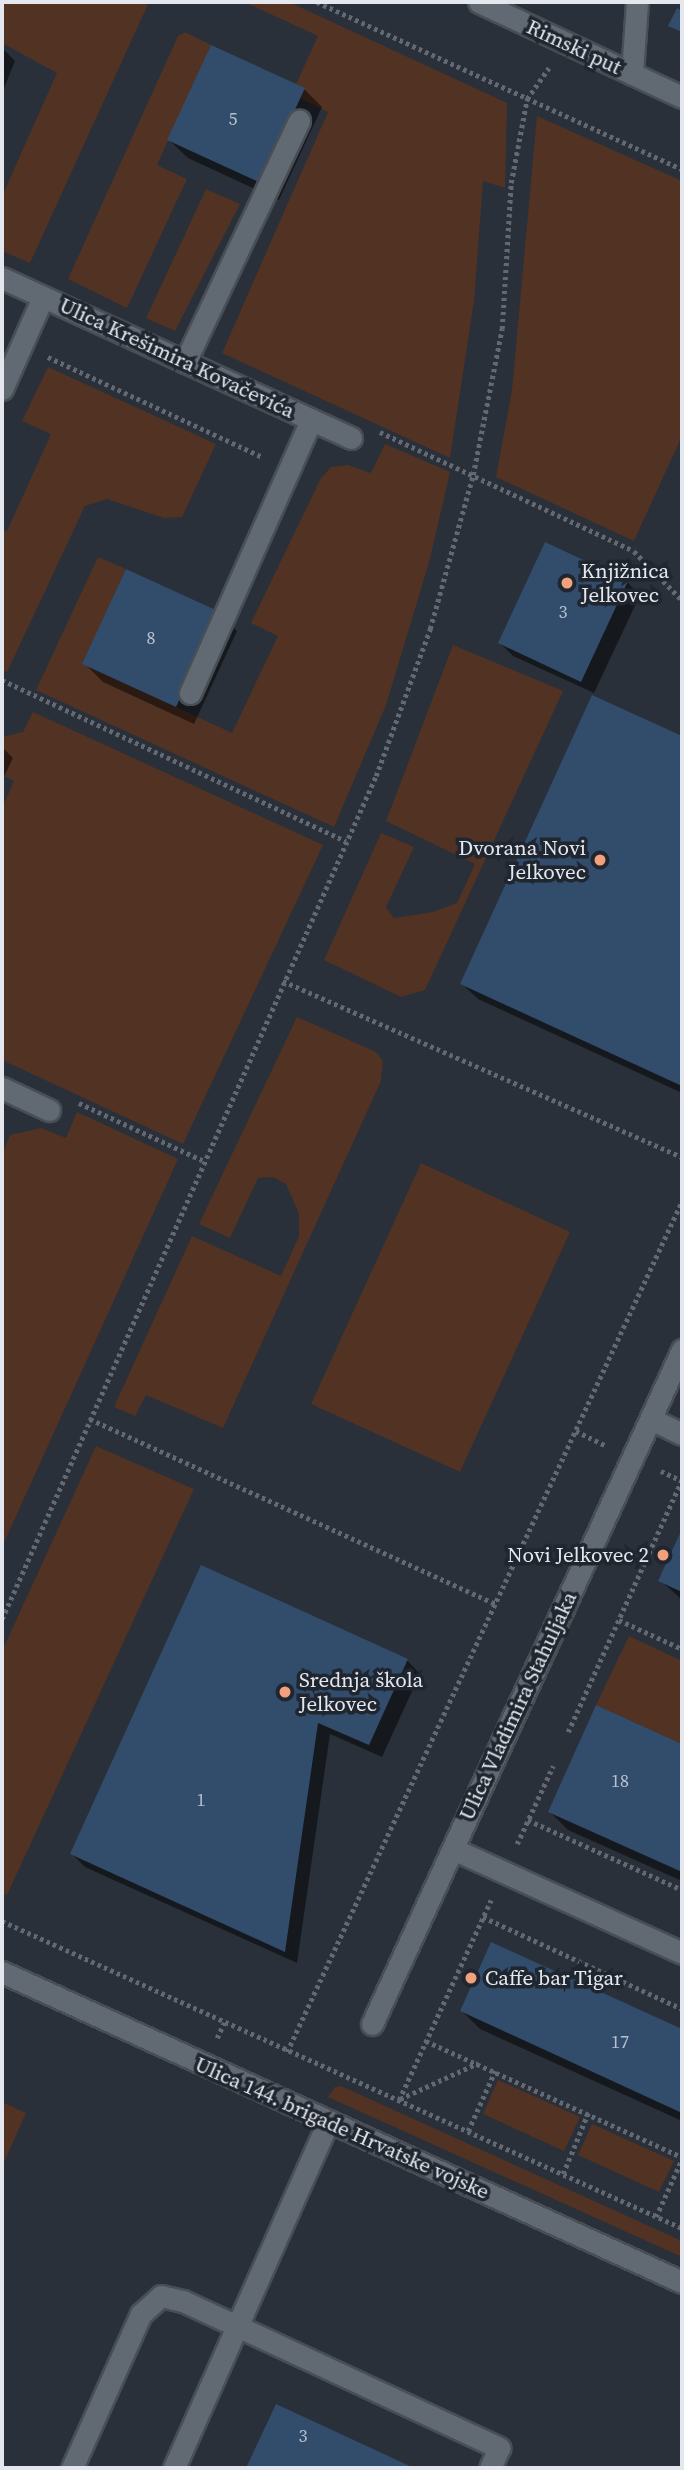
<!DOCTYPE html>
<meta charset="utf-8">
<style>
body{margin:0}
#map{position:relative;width:684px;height:2470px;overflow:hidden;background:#293039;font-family:"Source Serif 4",serif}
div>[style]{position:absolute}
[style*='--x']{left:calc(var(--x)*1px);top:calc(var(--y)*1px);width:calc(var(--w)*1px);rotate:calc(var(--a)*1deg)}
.green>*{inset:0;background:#513223}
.shadow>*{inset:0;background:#0007}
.building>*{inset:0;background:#324c6c}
.path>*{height:4.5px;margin-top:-2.25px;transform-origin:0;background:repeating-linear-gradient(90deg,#636972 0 3.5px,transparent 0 7px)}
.roads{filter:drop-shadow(2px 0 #494e56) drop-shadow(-2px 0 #494e56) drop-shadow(0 2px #494e56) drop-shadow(0 -2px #494e56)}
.minor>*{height:21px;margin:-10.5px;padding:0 10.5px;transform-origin:10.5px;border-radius:10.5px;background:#616973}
.dots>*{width:19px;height:19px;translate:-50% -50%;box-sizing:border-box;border:4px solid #20262f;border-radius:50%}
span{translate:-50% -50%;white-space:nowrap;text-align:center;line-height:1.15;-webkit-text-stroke:7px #20262f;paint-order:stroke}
.number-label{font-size:18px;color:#b8c1ce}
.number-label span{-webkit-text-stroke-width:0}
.street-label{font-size:21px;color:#e4e8ee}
.poi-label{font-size:21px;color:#e4e8ee}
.left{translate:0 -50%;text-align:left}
.right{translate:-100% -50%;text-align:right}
.frame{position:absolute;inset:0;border:4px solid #e4e8ee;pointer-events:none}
</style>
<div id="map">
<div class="green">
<div style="clip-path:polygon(2px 2px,149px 2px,30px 263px,2px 251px,2px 196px,57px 73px,2px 43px)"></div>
<div style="clip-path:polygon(244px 2px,289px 2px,507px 103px,505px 188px,483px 181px,474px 301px,450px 458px,222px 353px,328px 112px,300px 98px,296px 84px,318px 36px)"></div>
<div style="clip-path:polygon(185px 32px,211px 45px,157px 165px,187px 179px,127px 308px,68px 279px,178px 36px)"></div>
<div style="clip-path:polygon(537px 116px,682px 181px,682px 436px,634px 541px,496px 477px,512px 390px)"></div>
<div style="clip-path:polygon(206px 189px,240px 204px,175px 331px,146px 318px)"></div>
<div style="clip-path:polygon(48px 367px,216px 444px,182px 517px,164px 518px,107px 499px,85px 506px,7px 672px,2px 670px,2px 530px,7px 531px,51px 434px,22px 421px)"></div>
<div style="clip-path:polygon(385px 444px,450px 472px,430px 559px,386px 705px,334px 827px,36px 690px,98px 557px,126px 569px,83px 664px,232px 733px,278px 636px,251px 623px,321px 478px,331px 467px,348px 465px,371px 473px)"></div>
<div style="clip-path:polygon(453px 645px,563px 691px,425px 990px,401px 997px,324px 960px,381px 833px,414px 847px,386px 907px,394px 918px,433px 912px,457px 903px,475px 864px,386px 821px)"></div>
<div style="clip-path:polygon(33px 712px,323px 845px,183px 1144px,2px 1060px,2px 808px,14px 781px,2px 775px,2px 737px,23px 732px)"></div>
<div style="clip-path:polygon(297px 1017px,376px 1052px,383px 1061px,381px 1081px,223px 1428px,146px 1395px,135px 1416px,114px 1407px,192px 1236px,281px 1276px,299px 1236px,299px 1214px,286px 1184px,273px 1177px,258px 1178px,230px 1238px,199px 1224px)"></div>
<div style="clip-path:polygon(77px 1112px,178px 1159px,2px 1547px,2px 1154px,10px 1135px,41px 1128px,66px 1138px)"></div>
<div style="clip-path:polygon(421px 1163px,570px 1232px,460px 1472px,311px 1404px)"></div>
<div style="clip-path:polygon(96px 1446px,194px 1489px,7px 1895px,2px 1893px,2px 1651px)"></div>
<div style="clip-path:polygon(629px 1636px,682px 1661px,682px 1744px,596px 1705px)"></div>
<div style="clip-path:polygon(498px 2080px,580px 2117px,564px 2151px,483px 2114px)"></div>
<div style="clip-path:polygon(341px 2086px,682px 2241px,682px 2257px,328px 2097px,335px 2087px)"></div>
<div style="clip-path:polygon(2px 2102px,26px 2113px,2px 2167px)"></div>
<div style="clip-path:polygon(592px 2124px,674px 2161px,659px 2192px,578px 2155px)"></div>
</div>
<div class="shadow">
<div style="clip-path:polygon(2px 48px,15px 61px,2px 93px)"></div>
<div style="clip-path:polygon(304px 89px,322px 107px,279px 200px,188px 158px,169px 140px)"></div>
<div style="clip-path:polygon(627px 582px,640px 595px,594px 693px,513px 656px,500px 643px)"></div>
<div style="clip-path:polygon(219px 613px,237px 631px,194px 724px,103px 682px,85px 664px)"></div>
<div style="clip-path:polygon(593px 698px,682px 738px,682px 1093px,478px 999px,462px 984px)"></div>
<div style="clip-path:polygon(2px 747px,13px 758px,2px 781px)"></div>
<div style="clip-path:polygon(682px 1533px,682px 1600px,660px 1580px)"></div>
<div style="clip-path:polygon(407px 1660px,420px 1674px,382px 1757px,330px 1734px,297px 1963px,85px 1867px,72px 1854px)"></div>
<div style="clip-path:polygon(597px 1707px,682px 1746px,682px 1881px,568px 1830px,550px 1812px)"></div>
<div style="clip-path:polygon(492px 1944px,682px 2031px,682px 2121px,480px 2029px,462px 2011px)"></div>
<div style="clip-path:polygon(277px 2406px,410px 2468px,248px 2468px)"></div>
</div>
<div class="building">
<div style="clip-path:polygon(677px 8px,682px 11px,682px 32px,668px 26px)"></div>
<div style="clip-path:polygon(211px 45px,305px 88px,261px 183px,167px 140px)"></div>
<div style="clip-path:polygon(545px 542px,628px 581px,581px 682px,498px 643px)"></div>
<div style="clip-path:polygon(126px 569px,220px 612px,176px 707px,82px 664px)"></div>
<div style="clip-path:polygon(592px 695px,682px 736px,682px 1086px,460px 984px)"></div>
<div style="clip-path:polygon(682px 1529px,682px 1592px,658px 1581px)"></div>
<div style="clip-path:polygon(201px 1565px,408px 1659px,369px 1745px,318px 1723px,285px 1952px,70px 1854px)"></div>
<div style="clip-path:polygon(596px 1705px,682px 1744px,682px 1872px,548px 1812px)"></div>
<div style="clip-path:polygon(491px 1942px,682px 2029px,682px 2113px,460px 2011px)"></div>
<div style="clip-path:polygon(276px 2404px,414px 2468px,246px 2468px)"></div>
</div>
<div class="path">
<div style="--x:317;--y:2;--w:401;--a:24.6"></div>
<div style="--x:48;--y:357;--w:236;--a:25"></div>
<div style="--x:380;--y:432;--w:280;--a:25.1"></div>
<div style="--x:634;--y:551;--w:69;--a:45.6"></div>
<div style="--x:2;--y:680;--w:380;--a:25.1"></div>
<div style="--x:283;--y:981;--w:436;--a:23.8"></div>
<div style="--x:79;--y:1103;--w:136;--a:24.9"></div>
<div style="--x:90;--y:1419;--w:446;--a:24.5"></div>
<div style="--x:576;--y:1431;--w:32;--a:26"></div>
<div style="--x:661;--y:1471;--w:23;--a:25"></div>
<div style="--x:2;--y:1619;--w:922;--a:-66.08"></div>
<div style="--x:376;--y:776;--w:157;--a:-69.8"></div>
<div style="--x:430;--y:629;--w:160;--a:-74.4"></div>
<div style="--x:473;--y:475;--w:149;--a:-78.8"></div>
<div style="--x:502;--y:329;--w:146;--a:-86.5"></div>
<div style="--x:511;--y:183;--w:86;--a:-79.2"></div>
<div style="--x:527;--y:99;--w:38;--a:-55"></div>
<div style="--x:619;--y:1620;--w:69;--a:24.7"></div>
<div style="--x:568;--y:1732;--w:277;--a:-65.7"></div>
<div style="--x:528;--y:1820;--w:169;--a:24.4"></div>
<div style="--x:517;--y:1844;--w:86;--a:-65.2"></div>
<div style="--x:483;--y:1917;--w:219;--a:24.8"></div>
<div style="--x:2;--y:1921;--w:746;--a:24.3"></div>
<div style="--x:217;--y:2038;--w:17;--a:-65"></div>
<div style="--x:426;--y:2041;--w:281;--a:24.4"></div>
<div style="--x:287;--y:2052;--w:938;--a:-65.1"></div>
<div style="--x:400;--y:2099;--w:86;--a:-24.8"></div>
<div style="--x:399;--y:2100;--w:220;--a:-65.3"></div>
<div style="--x:468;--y:2131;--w:66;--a:-65.8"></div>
<div style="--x:563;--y:2174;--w:66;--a:-67.7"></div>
<div style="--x:656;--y:2217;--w:64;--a:-65.9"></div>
</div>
<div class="roads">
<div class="minor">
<div style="--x:479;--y:2;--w:224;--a:25.1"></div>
<div style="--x:632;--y:74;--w:72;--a:-86"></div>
<div style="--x:2;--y:278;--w:384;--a:24.6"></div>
<div style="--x:185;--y:362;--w:267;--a:-64.7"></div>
<div style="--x:2;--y:389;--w:101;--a:-66"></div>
<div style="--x:190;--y:693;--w:299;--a:-66.1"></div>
<div style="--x:2;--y:1088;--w:52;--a:25.1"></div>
<div style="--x:651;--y:1419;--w:34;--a:26"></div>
<div style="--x:453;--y:1849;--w:252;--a:24.4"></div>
<div style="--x:2;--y:1972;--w:747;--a:24.51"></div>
<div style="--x:372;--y:2024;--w:742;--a:-65.3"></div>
<div style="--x:72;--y:2468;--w:169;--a:-65.9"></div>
<div style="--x:141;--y:2314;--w:27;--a:-42"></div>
<div style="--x:161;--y:2296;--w:23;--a:13"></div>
<div style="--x:183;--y:2301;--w:349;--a:24.9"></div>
<div style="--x:499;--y:2448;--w:22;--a:114"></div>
<div style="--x:174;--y:2468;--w:379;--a:-66"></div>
</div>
</div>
<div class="dots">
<div style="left:567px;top:583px;background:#f1a17c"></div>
<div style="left:600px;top:860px;background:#f1a17c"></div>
<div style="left:663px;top:1555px;background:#f1a17c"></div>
<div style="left:285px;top:1692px;background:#f1a17c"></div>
<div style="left:471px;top:1978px;background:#f1a17c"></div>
</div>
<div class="number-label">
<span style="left:233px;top:119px">5</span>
<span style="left:563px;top:612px">3</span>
<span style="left:151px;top:638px">8</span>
<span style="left:620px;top:1781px">18</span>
<span style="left:201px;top:1800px">1</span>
<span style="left:620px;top:2042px">17</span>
<span style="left:303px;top:2436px">3</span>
</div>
<div class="street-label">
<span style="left:574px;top:47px;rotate:25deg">Rimski put</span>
<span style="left:177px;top:358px;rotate:25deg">Ulica Krešimira Kovačevića</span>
<span style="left:518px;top:1706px;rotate:-65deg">Ulica Vladimira Stahuljaka</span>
<span style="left:342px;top:2128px;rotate:24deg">Ulica 144. brigade Hrvatske vojske</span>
</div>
<div class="poi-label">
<span class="left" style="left:581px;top:583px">Knjižnica<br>Jelkovec</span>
<span class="right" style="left:586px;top:860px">Dvorana Novi<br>Jelkovec</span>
<span class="right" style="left:649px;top:1555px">Novi Jelkovec 2</span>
<span class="left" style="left:299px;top:1692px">Srednja škola<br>Jelkovec</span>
<span class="left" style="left:485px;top:1978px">Caffe bar Tigar</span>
</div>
<div class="frame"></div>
</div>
